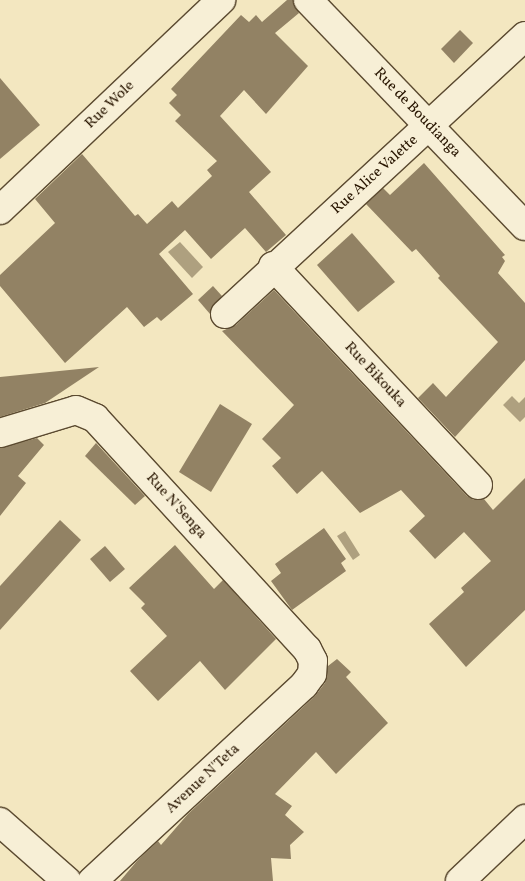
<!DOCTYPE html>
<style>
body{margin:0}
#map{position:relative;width:525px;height:881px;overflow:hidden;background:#f3e7c0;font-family:Vollkorn,serif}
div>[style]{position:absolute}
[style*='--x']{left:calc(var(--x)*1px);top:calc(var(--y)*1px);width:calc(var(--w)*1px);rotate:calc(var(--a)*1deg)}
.water>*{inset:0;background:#aea07f}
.building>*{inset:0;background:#928264}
.roads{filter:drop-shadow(1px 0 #5b4a30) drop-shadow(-1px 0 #5b4a30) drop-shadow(0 1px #5b4a30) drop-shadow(0 -1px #5b4a30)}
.minor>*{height:28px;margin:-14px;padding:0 14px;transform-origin:14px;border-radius:14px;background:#f7efd6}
span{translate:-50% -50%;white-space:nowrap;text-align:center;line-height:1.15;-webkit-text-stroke:5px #f7efd6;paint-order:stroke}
.street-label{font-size:15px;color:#281500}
</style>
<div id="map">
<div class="water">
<div style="clip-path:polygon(180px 242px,203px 267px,192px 278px,168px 252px)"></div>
<div style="clip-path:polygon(512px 396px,519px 403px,525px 397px,525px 417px,520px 422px,503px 405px)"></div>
<div style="clip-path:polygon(345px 531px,360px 555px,353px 560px,337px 536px)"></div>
</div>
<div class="building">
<div style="clip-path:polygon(287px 0,293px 0,299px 13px,275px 33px,308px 66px,266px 114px,244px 90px,220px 116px,271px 172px,249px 192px,286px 235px,266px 252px,245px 228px,211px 259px,185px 230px,159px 254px,193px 294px,161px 321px,157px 317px,144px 327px,127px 307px,65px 363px,0 286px,0 275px,55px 223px,35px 199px,82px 154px,135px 216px,138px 214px,147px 224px,172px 201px,178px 208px,212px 176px,207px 170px,217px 161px,175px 121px,181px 115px,169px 103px,177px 95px,171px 89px,241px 15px,249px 22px,256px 15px,262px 22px)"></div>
<div style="clip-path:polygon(460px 30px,473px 43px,454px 63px,441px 49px)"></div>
<div style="clip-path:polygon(0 78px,40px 125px,0 159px)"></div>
<div style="clip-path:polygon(424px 163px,505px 255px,502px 257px,505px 261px,498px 273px,525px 303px,525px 360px,455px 437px,418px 398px,433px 383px,446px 397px,498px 342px,438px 278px,440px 276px,416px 249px,412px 252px,366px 204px,383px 188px,390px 195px)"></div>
<div style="clip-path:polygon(352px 233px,395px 282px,358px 312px,317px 265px)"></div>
<div style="clip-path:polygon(213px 286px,222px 296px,210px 314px,198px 300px)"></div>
<div style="clip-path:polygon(274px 290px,467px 496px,474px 500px,484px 499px,493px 510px,525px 478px,525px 610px,466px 667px,429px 624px,464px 592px,461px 588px,491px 561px,464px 532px,435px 559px,409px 531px,425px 516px,401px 490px,360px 513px,322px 471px,297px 494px,272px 466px,281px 458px,262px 439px,294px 405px,222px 331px,236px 325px)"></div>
<div style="clip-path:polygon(99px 367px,45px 403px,0 417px,0 377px)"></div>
<div style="clip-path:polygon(220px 404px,252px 424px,211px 492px,179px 472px)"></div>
<div style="clip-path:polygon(37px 438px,44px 445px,18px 476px,26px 483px,0 516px,0 448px)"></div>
<div style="clip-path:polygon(96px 443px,145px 496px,135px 505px,85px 456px)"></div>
<div style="clip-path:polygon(60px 520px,81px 540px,0 630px,0 586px)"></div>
<div style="clip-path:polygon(324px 528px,346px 559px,341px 563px,346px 571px,292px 610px,271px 581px,281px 573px,275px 564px)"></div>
<div style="clip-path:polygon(175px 545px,214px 589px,223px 580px,276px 639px,225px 690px,200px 661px,158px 701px,130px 671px,167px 636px,141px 608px,145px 604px,129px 588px)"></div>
<div style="clip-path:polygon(105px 546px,125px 569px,110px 582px,90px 559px)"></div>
<div style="clip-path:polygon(337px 659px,351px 672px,346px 677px,388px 723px,336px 774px,316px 752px,275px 794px,292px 806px,285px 815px,304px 832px,290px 845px,291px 859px,271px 858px,273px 881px,120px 881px,137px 861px,158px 841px,161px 845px,188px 814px,315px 696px,325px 683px,328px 666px)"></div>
</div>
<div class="roads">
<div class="minor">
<div style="--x:308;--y:0;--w:313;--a:46.2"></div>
<div style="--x:0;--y:210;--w:305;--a:-43.5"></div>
<div style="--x:273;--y:266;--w:300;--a:46.9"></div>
<div style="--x:225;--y:314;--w:409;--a:-42.8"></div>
<div style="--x:0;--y:433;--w:79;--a:-16.8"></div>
<div style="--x:76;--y:410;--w:21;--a:23"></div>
<div style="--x:95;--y:418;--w:314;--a:47.5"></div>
<div style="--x:307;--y:649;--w:13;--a:63"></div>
<div style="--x:313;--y:661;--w:13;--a:94"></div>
<div style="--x:312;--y:674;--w:14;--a:126"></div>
<div style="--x:304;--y:685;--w:289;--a:137.2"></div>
<div style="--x:0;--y:822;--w:89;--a:41.4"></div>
<div style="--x:460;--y:881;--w:90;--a:-43.6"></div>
</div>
</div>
<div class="street-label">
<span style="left:110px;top:105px;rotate:-44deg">Rue Wole</span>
<span style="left:417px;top:113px;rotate:46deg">Rue de Boudianga</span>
<span style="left:375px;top:175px;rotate:-42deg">Rue Alice Valette</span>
<span style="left:375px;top:375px;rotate:47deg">Rue Bikouka</span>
<span style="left:176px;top:506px;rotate:48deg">Rue N'Senga</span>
<span style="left:203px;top:779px;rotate:-43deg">Avenue N'Teta</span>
</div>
</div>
